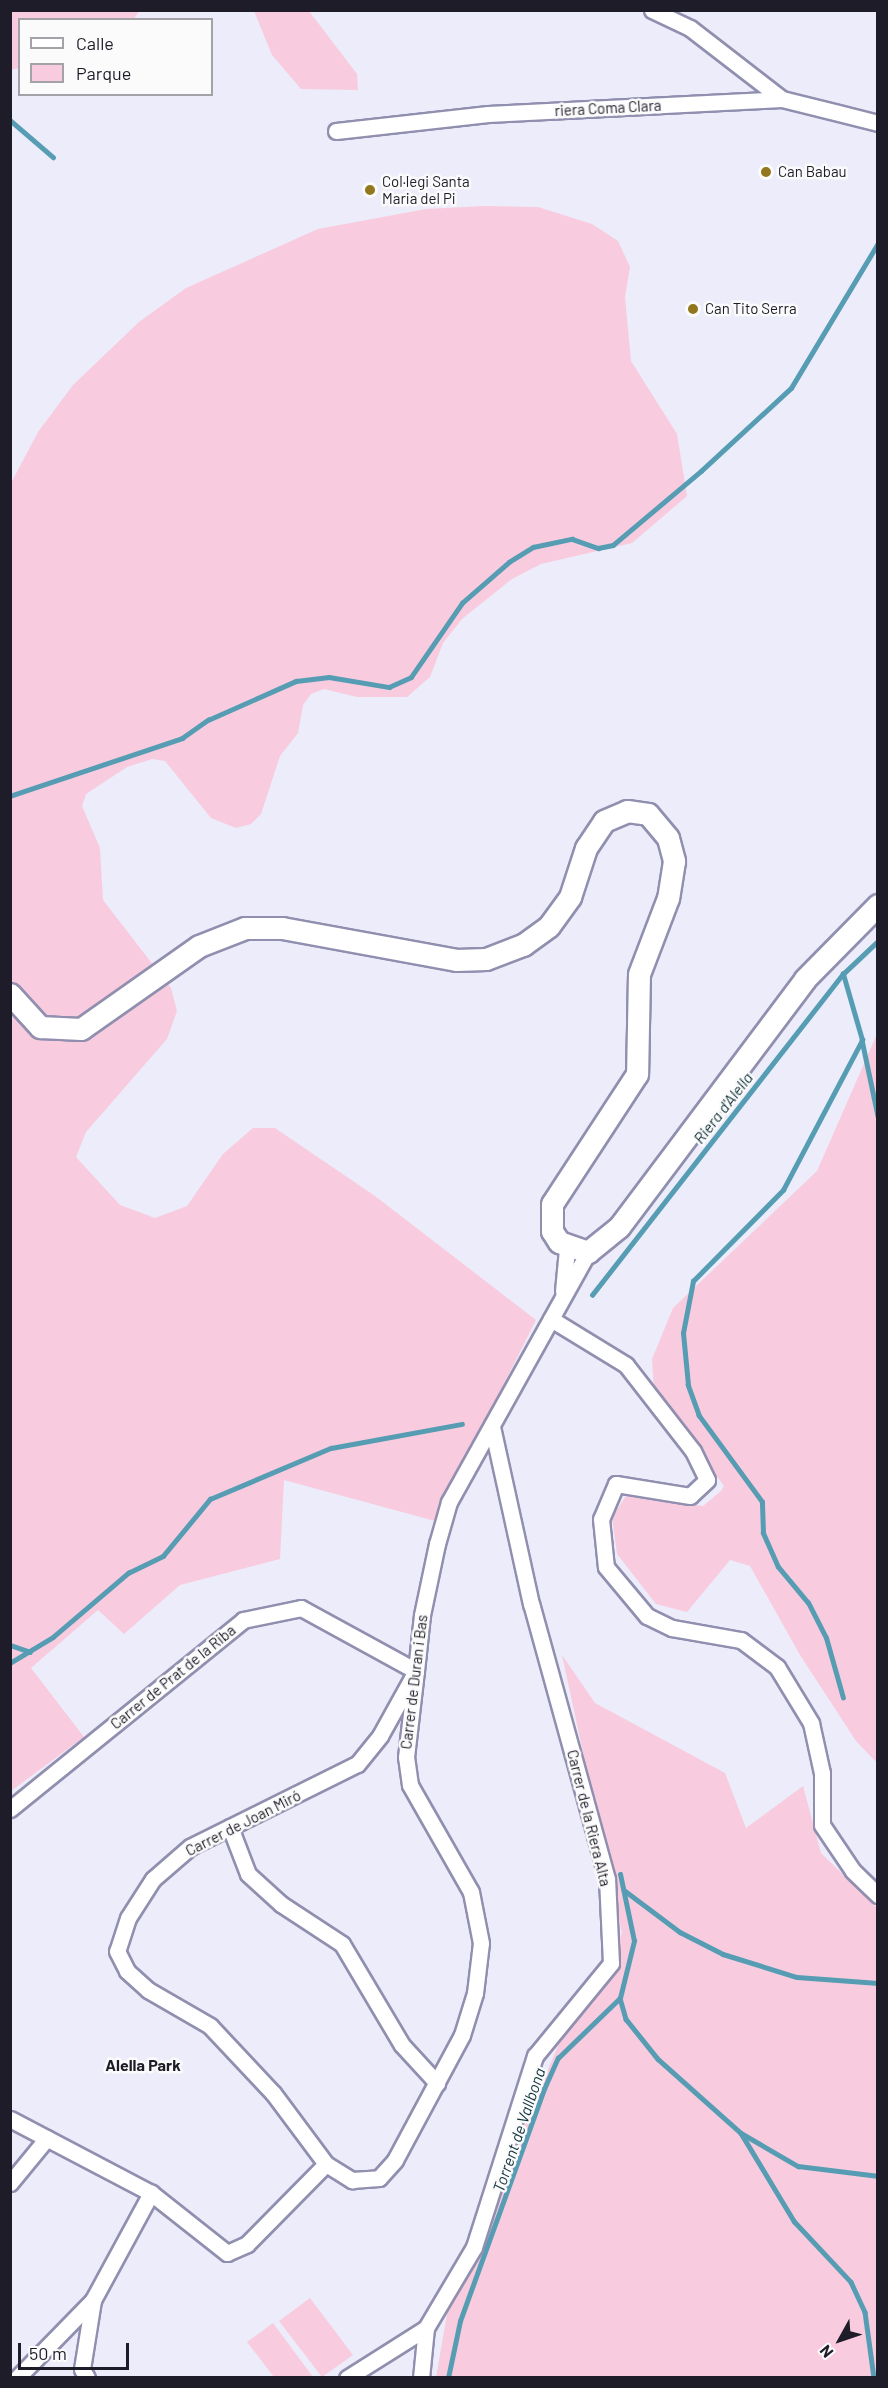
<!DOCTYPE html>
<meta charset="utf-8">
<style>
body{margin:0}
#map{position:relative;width:888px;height:2388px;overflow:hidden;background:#ececfa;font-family:Barlow,sans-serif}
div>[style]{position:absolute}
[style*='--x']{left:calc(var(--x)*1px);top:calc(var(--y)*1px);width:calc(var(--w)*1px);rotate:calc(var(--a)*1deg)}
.green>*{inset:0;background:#f8ccde}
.stream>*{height:4.5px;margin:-2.25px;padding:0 2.25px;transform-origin:2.25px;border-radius:2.25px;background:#569db4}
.roads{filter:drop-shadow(2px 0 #918faf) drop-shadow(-2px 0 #918faf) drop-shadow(0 2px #918faf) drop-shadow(0 -2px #918faf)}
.street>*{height:15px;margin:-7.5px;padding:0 7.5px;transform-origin:7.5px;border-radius:7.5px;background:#fff}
.secondary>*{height:21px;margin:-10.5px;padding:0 10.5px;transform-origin:10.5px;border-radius:10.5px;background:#fff}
.dots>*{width:16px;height:16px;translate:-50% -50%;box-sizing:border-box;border:3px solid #fbfbfb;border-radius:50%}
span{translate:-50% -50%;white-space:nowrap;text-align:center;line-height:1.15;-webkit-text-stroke:5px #fbfbfb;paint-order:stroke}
.street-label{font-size:15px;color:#1d1c28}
.poi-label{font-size:15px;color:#1d1c28}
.left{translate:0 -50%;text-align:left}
.water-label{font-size:16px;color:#0e313b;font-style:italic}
.neighbourhood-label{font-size:16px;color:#1d1c28;font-weight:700}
.frame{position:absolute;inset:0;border:12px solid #1d1c28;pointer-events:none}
.legend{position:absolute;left:18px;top:18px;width:195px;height:78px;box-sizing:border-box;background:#fbfbfb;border:2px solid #a2a2a7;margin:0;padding:8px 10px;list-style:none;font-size:18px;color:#1d1c28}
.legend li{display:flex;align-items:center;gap:12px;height:30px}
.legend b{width:30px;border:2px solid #a2a2a7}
.north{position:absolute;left:810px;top:2310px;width:60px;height:60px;-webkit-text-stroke:4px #fbfbfb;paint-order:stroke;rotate:230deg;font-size:16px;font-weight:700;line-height:24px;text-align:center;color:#1d1c28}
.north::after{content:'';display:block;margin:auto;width:21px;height:27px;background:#1d1c28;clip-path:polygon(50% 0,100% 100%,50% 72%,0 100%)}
.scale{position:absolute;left:18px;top:2343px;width:111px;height:27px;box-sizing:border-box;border:3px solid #1d1c28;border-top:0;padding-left:8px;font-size:18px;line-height:21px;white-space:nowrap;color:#1d1c28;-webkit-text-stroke:4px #fbfbfb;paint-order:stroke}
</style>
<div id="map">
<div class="green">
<div style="clip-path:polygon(11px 10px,138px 10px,139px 11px,134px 19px,20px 20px,19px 68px,11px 70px)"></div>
<div style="clip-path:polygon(254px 11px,309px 11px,357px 74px,358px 90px,301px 89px,272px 55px)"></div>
<div style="clip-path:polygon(485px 206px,538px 207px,592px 224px,618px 241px,630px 267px,625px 297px,631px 361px,677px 434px,687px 496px,632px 543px,541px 564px,512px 579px,462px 619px,443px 643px,430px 677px,407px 697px,357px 697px,324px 689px,311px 694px,303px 705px,298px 733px,280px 756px,261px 814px,251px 824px,236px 828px,211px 818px,165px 761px,152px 759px,127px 767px,86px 794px,82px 806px,100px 848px,103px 900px,171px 988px,177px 1011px,167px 1039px,86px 1132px,76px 1157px,120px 1205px,155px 1218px,187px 1206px,223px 1154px,253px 1128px,275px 1128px,375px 1196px,536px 1320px,435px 1521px,284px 1480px,280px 1559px,180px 1585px,124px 1634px,98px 1610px,31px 1668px,84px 1737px,11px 1791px,11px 483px,38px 432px,73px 385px,139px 322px,186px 288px,318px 229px,426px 209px)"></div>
<div style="clip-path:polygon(877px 1034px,877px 1763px,856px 1741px,800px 1655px,750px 1566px,730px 1560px,687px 1612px,656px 1604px,617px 1554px,612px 1517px,626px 1496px,703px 1506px,721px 1491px,724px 1486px,654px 1392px,652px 1359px,673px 1308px,817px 1171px)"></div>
<div style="clip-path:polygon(562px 1655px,595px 1703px,725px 1773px,746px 1828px,803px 1786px,821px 1853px,877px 1908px,877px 2377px,436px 2378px,448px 2308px,557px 2048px,622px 1933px)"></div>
<div style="clip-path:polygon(310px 2298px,353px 2355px,322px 2377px,279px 2321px)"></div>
<div style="clip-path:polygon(273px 2323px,313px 2377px,274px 2377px,247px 2342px)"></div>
</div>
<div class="stream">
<div style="--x:10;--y:120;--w:57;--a:40.7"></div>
<div style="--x:10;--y:796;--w:182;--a:-18.6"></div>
<div style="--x:182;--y:738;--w:32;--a:-35"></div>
<div style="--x:208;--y:720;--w:96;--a:-23.9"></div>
<div style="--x:296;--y:681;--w:33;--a:-7"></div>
<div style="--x:329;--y:677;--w:61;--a:9.5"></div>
<div style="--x:389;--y:687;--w:24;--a:-24"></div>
<div style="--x:411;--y:677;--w:90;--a:-55.4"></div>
<div style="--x:462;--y:603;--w:62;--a:-41.1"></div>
<div style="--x:509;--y:562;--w:28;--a:-32"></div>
<div style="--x:533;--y:547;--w:40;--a:-12"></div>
<div style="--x:572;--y:539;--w:28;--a:19"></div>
<div style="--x:598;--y:548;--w:15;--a:-11"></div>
<div style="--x:613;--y:545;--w:115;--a:-40.1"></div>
<div style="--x:701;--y:471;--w:122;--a:-42.7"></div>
<div style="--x:791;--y:388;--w:169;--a:-59"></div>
<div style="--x:862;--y:1040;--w:78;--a:78.1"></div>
<div style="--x:592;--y:1295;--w:407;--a:-52"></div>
<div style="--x:843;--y:974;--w:48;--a:-43.3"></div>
<div style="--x:10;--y:1645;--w:21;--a:19"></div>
<div style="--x:10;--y:1663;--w:50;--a:-31.2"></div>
<div style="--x:53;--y:1637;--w:99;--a:-40.5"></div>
<div style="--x:128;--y:1573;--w:39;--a:-26"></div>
<div style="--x:163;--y:1556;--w:74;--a:-50.5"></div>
<div style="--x:210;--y:1499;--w:131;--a:-22.9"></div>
<div style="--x:331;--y:1448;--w:133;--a:-10.4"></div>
<div style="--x:843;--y:1698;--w:62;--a:-105.8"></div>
<div style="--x:826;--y:1638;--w:39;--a:-117"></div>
<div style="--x:808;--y:1603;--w:47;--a:-129.8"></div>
<div style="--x:778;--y:1567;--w:37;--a:-114"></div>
<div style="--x:763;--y:1533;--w:31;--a:-92"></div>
<div style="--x:762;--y:1502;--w:107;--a:-126.2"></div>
<div style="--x:699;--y:1416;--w:33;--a:-110"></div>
<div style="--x:688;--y:1385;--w:52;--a:-95.5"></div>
<div style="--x:683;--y:1333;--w:53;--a:-79.1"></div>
<div style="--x:693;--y:1281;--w:128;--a:-45.3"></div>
<div style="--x:783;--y:1190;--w:170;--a:-62.2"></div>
<div style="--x:862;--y:1040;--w:69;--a:-106.1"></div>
<div style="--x:624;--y:1890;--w:70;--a:36.9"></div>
<div style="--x:680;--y:1932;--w:48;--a:27.1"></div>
<div style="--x:723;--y:1954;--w:77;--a:17.3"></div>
<div style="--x:797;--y:1977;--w:81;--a:4.2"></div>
<div style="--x:620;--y:1998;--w:22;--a:74"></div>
<div style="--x:626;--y:2019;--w:51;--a:51.3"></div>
<div style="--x:658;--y:2059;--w:111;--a:41.7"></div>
<div style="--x:741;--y:2133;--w:103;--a:58.9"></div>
<div style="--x:794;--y:2221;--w:83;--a:46.9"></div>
<div style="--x:851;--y:2282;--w:33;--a:65"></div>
<div style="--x:865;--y:2312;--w:67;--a:82.2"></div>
<div style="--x:741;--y:2133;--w:66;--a:30.1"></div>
<div style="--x:798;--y:2166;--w:81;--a:7.1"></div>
<div style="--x:448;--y:2378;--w:58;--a:-78.1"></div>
<div style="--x:460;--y:2321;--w:247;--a:-70.1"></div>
<div style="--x:544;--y:2089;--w:34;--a:-66"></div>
<div style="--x:558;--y:2058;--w:86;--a:-44.1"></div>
<div style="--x:620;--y:1998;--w:59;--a:-76.2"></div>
<div style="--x:634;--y:1941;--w:68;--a:-101.8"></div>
</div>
<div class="roads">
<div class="street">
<div style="--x:652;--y:10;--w:42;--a:25.3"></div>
<div style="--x:690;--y:28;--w:116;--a:37.7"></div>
<div style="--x:336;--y:131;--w:153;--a:-6.4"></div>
<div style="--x:488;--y:114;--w:294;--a:-2.9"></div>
<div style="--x:782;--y:99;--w:99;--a:14"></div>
<div style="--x:563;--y:1291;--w:42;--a:-84.6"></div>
<div style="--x:551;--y:1319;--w:88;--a:31.5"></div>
<div style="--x:626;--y:1365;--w:109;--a:52.1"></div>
<div style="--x:693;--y:1451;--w:32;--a:64"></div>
<div style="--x:707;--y:1480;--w:23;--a:137"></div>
<div style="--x:690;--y:1496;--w:75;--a:-170.8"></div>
<div style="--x:616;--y:1484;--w:38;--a:113"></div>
<div style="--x:601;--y:1519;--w:48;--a:84.1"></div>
<div style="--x:606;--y:1567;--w:64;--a:50.1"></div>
<div style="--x:647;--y:1616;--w:28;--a:26"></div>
<div style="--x:672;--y:1628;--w:70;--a:9.9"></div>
<div style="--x:741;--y:1640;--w:45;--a:36.9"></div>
<div style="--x:777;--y:1667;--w:66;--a:58.7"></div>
<div style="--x:811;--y:1723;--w:51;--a:77.6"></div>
<div style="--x:822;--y:1773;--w:52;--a:90"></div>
<div style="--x:822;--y:1825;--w:55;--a:56"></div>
<div style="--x:853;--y:1871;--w:35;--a:44"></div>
<div style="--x:416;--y:1671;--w:74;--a:119"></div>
<div style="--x:380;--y:1736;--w:36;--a:129"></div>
<div style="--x:357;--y:1764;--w:186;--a:153.6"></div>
<div style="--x:190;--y:1847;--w:49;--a:139.1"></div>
<div style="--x:153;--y:1879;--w:46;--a:122.7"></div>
<div style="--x:128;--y:1918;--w:35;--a:108"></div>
<div style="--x:117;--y:1951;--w:22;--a:63"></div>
<div style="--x:127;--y:1971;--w:28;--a:42"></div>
<div style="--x:148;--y:1990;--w:72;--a:30.1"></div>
<div style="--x:210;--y:2026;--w:92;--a:46.8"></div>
<div style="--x:273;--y:2093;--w:89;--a:53.3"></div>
<div style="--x:326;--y:2164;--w:31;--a:32"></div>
<div style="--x:352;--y:2180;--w:27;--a:-4"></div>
<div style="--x:379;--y:2178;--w:24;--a:-48"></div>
<div style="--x:395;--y:2160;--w:142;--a:-61.8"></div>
<div style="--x:462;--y:2035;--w:44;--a:-72.8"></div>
<div style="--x:475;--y:1993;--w:50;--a:-83.2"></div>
<div style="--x:481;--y:1943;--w:52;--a:-101.1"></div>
<div style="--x:471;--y:1892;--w:123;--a:-119.7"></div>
<div style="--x:410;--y:1785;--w:28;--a:-98"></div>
<div style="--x:406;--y:1757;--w:87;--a:-83.4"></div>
<div style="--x:416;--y:1671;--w:56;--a:-83.9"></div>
<div style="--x:422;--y:1615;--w:73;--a:-78.1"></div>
<div style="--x:437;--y:1544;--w:44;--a:-74.1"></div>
<div style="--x:449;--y:1502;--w:286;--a:-60.9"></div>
<div style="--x:10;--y:1809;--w:300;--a:-39"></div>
<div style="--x:243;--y:1620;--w:59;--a:-11.7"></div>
<div style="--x:301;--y:1608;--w:131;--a:28.7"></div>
<div style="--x:230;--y:1827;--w:50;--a:69"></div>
<div style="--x:248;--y:1874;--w:45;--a:42.3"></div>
<div style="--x:281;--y:1904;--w:73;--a:33.3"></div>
<div style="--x:342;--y:1944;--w:117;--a:59.3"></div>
<div style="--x:402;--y:2045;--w:52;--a:47.4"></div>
<div style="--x:10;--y:2119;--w:159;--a:27.7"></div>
<div style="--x:151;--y:2193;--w:97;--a:38.3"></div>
<div style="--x:227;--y:2253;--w:22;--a:-24"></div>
<div style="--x:247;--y:2244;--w:112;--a:-45.4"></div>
<div style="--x:10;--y:2183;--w:58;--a:-50.6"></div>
<div style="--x:17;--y:2378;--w:109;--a:-45.7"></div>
<div style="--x:87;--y:2378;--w:10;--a:-119"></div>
<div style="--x:82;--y:2369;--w:70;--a:-80.9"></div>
<div style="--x:93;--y:2300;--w:122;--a:-61.5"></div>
<div style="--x:347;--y:2378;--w:93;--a:-32.3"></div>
<div style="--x:426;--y:2328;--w:94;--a:-59.3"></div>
<div style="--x:474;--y:2247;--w:201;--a:-72.3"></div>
<div style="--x:535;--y:2056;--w:120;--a:-50.7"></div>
<div style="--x:611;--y:1963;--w:84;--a:-92.7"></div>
<div style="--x:607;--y:1879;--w:285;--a:-105.4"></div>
<div style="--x:531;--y:1604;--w:182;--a:-102.4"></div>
<div style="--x:421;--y:2378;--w:50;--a:-84.3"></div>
</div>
<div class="secondary">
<div style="--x:10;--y:994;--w:45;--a:47.7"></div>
<div style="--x:40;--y:1027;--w:41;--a:2.8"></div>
<div style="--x:81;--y:1029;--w:144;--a:-35.1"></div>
<div style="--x:199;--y:946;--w:49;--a:-21.4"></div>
<div style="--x:245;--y:928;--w:37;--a:0"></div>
<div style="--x:282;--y:928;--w:177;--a:10.4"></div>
<div style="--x:456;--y:960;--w:30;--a:-2"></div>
<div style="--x:486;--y:959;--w:40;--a:-21"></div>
<div style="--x:523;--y:945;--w:32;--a:-36"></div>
<div style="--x:549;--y:926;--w:36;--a:-54"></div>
<div style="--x:570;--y:897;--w:52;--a:-71.9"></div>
<div style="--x:586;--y:848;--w:32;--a:-56"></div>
<div style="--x:604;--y:821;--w:25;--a:-23"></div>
<div style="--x:627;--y:811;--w:21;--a:8"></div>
<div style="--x:648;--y:814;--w:31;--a:50"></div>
<div style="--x:668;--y:838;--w:24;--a:75"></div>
<div style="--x:674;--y:861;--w:37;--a:99"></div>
<div style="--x:668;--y:898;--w:81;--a:110.9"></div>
<div style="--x:639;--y:974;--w:100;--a:91.1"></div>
<div style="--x:637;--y:1074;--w:155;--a:123.2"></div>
<div style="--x:552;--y:1204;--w:27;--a:90"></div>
<div style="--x:552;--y:1231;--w:13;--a:58"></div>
<div style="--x:559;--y:1242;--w:31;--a:19"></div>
<div style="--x:588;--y:1252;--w:40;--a:-39"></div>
<div style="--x:619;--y:1227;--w:310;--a:-53.1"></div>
<div style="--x:805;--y:979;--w:104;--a:-45.4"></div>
</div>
</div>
<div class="dots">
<div style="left:766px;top:172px;background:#92771d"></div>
<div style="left:370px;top:190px;background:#92771d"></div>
<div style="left:693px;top:309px;background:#92771d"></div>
</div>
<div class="street-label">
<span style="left:608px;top:108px;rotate:-3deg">riera Coma Clara</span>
<span style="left:173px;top:1677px;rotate:-39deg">Carrer de Prat de la Riba</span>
<span style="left:414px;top:1682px;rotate:-83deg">Carrer de Duran i Bas</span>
<span style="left:589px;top:1818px;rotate:76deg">Carrer de la Riera Alta</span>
<span style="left:243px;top:1823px;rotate:-27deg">Carrer de Joan Miró</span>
</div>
<div class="poi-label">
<span class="left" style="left:778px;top:172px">Can Babau</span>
<span class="left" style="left:382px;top:190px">Col·legi Santa<br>Maria del Pi</span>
<span class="left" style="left:705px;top:309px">Can Tito Serra</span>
</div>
<div class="water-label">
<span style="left:723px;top:1108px;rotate:-52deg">Riera d'Alella</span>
<span style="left:519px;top:2130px;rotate:-71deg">Torrent de Vallbona</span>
</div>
<div class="neighbourhood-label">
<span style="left:143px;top:2065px">Alella Park</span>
</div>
<div class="frame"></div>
<ul class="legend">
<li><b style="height:8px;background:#fff"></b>Calle</li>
<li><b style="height:16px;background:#f8ccde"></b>Parque</li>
</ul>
<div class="north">N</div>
<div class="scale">50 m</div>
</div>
